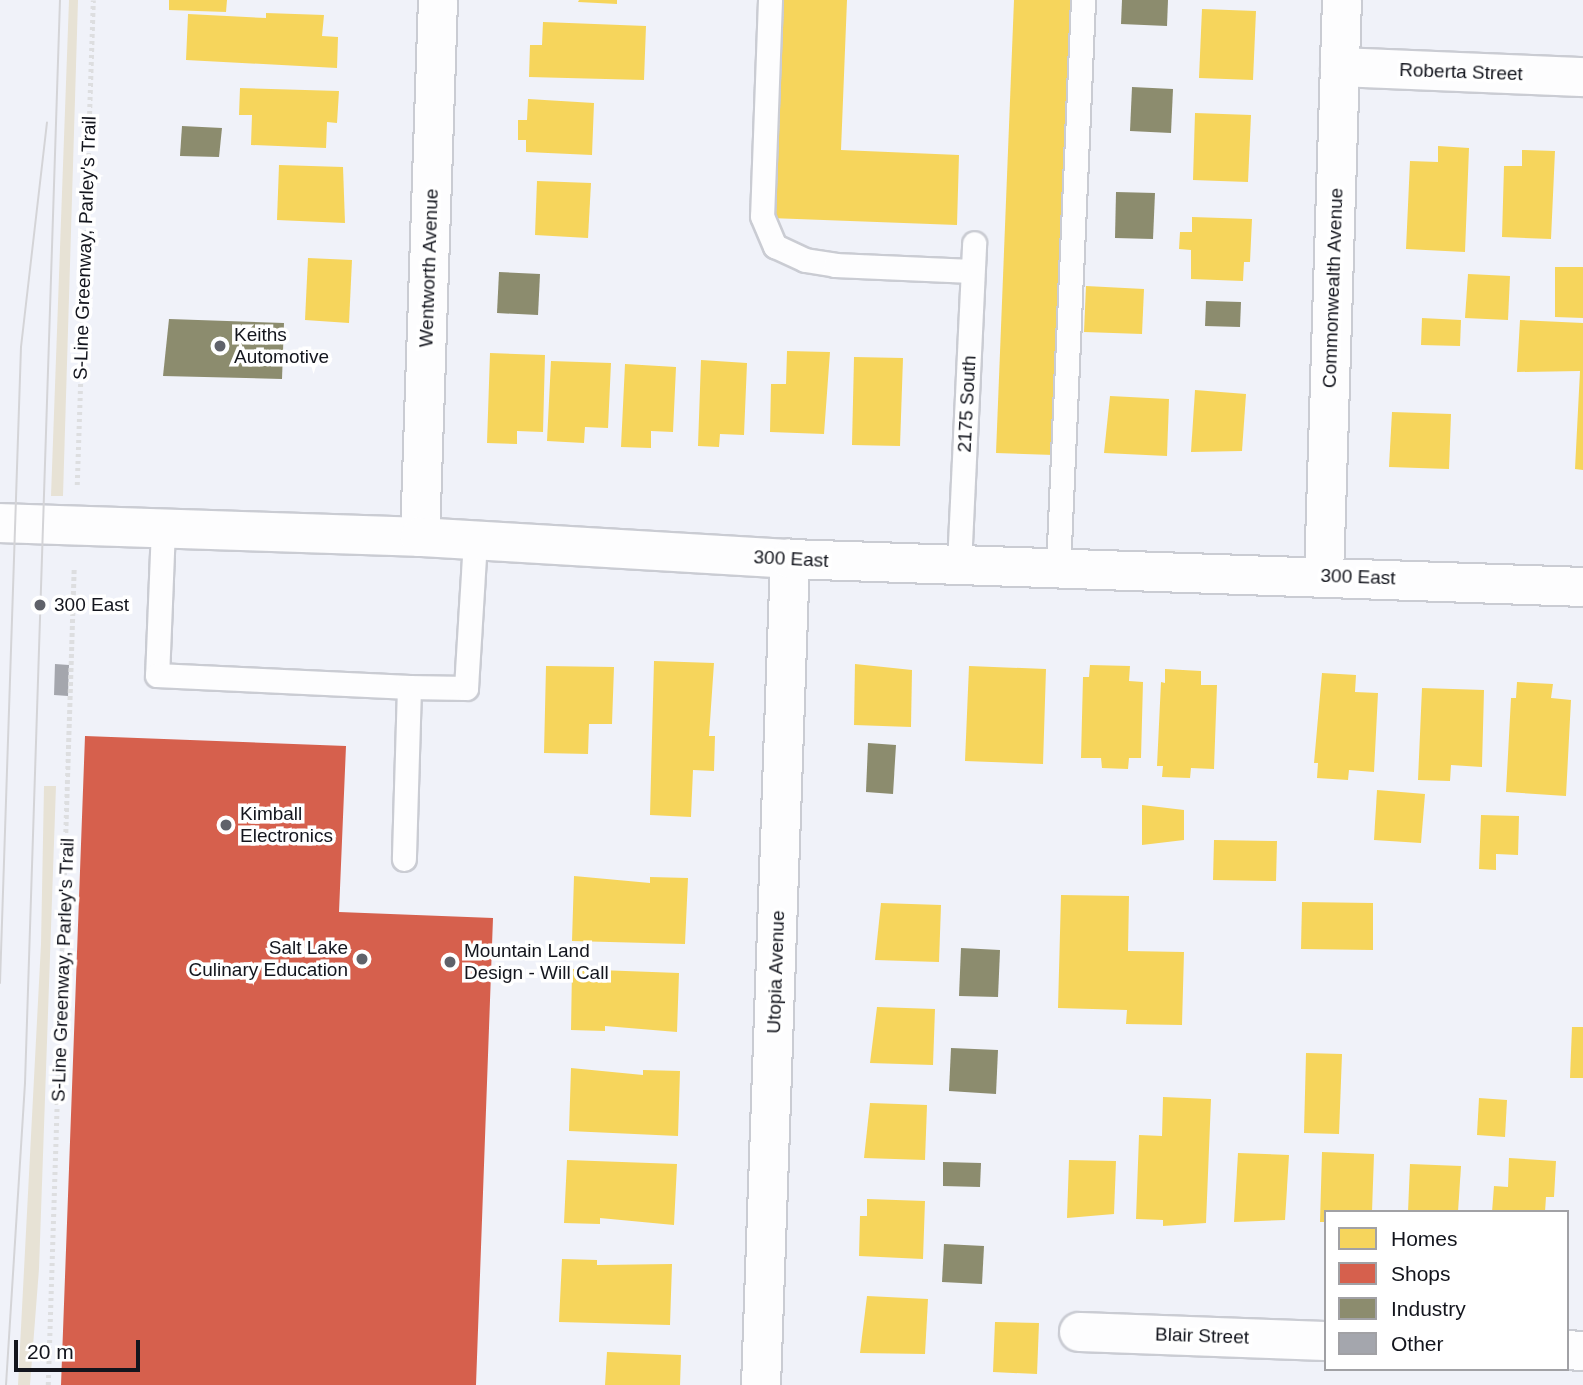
<!DOCTYPE html>
<style>
body{margin:0}
#map{position:relative;width:1583px;height:1385px;overflow:hidden;background:#f0f2f9;font-family:Arial,sans-serif}
div>[style]{position:absolute}
[style*='--x']{left:calc(var(--x)*1px);top:calc(var(--y)*1px);width:calc(var(--w)*1px);rotate:calc(var(--a)*1deg)}
.green>*{inset:0;background:#e7e2d5}
.homes>*{inset:0;background:#f6d55c}
.shops>*{inset:0;background:#d6604d}
.industry>*{inset:0;background:#8c8c6e}
.building>*{inset:0;background:#a4a6ad}
.path>*{height:4.5px;margin-top:-2.25px;transform-origin:0;background:repeating-linear-gradient(90deg,#dddee0 0 3.5px,transparent 0 7px)}
.roads{filter:drop-shadow(2px 0 #caccd3) drop-shadow(-2px 0 #caccd3) drop-shadow(0 2px #caccd3) drop-shadow(0 -2px #caccd3)}
.service>*{height:23px;margin:-11.5px;padding:0 11.5px;transform-origin:11.5px;border-radius:11.5px;background:#fdfdfe}
.minor>*{height:38px;margin:-19px;padding:0 19px;transform-origin:19px;border-radius:19px;background:#fdfdfe}
.tertiary>*{height:38px;margin:-19px;padding:0 19px;transform-origin:19px;border-radius:19px;background:#fdfdfe}
.tram>*{height:2px;margin:-1px;padding:0 1px;transform-origin:1px;border-radius:1px;background:#d4d4d7}
.dots>*{width:19px;height:19px;translate:-50% -50%;box-sizing:border-box;border:4px solid #fff;border-radius:50%}
span{translate:-50% -50%;white-space:nowrap;text-align:center;line-height:1.15;-webkit-text-stroke:7px #fff;paint-order:stroke}
.street-label{font-size:19px;color:#13151d}
.poi-label{font-size:19px;color:#13151d}
.left{translate:0 -50%;text-align:left}
.right{translate:-100% -50%;text-align:right}
.legend{position:absolute;left:1324px;top:1210px;width:245px;height:161px;box-sizing:border-box;background:#fff;border:2px solid #a1a1a5;margin:0;padding:9px 12px;list-style:none;font-size:21px;color:#13151d}
.legend li{display:flex;align-items:center;gap:14px;height:35px}
.legend b{width:35px;border:2px solid #a1a1a5}
.scale{position:absolute;left:14px;top:1340px;width:126px;height:32px;box-sizing:border-box;border:4px solid #13151d;border-top:0;padding-left:9px;font-size:21px;line-height:24px;white-space:nowrap;color:#13151d;-webkit-text-stroke:5px #fff;paint-order:stroke}
</style>
<div id="map">
<div class="green">
<div style="clip-path:polygon(69px 0,78px 0,63px 496px,51px 496px)"></div>
<div style="clip-path:polygon(44px 786px,56px 786px,39px 1269px,30px 1385px,18px 1385px,41px 944px)"></div>
</div>
<div class="homes">
<div style="clip-path:polygon(169px 0,227px 0,226px 12px,169px 10px)"></div>
<div style="clip-path:polygon(579px 0,617px 0,617px 4px,578px 2px)"></div>
<div style="clip-path:polygon(778px 0,847px 0,841px 150px,959px 155px,957px 225px,770px 218px)"></div>
<div style="clip-path:polygon(1014px 0,1072px 0,1054px 455px,996px 453px)"></div>
<div style="clip-path:polygon(1202px 9px,1256px 11px,1253px 80px,1199px 78px)"></div>
<div style="clip-path:polygon(266px 13px,324px 15px,322px 36px,338px 37px,337px 68px,186px 60px,188px 14px,266px 18px)"></div>
<div style="clip-path:polygon(543px 22px,646px 26px,644px 80px,529px 77px,530px 45px,542px 45px)"></div>
<div style="clip-path:polygon(240px 88px,339px 91px,337px 123px,327px 122px,326px 148px,251px 145px,252px 115px,239px 115px)"></div>
<div style="clip-path:polygon(528px 99px,594px 103px,592px 155px,526px 152px,526px 140px,518px 140px,518px 120px,527px 120px)"></div>
<div style="clip-path:polygon(1195px 113px,1251px 115px,1248px 182px,1193px 180px)"></div>
<div style="clip-path:polygon(1438px 146px,1469px 148px,1465px 252px,1406px 249px,1410px 161px,1438px 162px)"></div>
<div style="clip-path:polygon(1522px 150px,1555px 151px,1551px 239px,1502px 237px,1504px 166px,1522px 166px)"></div>
<div style="clip-path:polygon(279px 165px,343px 167px,345px 223px,277px 220px)"></div>
<div style="clip-path:polygon(537px 181px,591px 183px,588px 238px,535px 235px)"></div>
<div style="clip-path:polygon(1192px 217px,1252px 219px,1250px 262px,1244px 262px,1243px 281px,1191px 279px,1191px 250px,1179px 249px,1180px 232px,1192px 232px)"></div>
<div style="clip-path:polygon(308px 258px,352px 260px,349px 323px,305px 320px)"></div>
<div style="clip-path:polygon(1555px 267px,1583px 267px,1583px 318px,1555px 317px)"></div>
<div style="clip-path:polygon(1468px 274px,1510px 276px,1508px 320px,1465px 318px)"></div>
<div style="clip-path:polygon(1086px 286px,1144px 289px,1142px 334px,1084px 332px)"></div>
<div style="clip-path:polygon(1422px 318px,1461px 320px,1460px 346px,1421px 345px)"></div>
<div style="clip-path:polygon(1520px 320px,1583px 323px,1583px 470px,1575px 469px,1580px 371px,1517px 372px)"></div>
<div style="clip-path:polygon(787px 351px,830px 352px,824px 434px,770px 432px,771px 384px,786px 384px)"></div>
<div style="clip-path:polygon(490px 353px,545px 355px,543px 432px,517px 431px,517px 444px,487px 443px)"></div>
<div style="clip-path:polygon(854px 357px,903px 358px,900px 446px,852px 445px)"></div>
<div style="clip-path:polygon(701px 360px,747px 363px,744px 435px,720px 434px,719px 447px,698px 446px)"></div>
<div style="clip-path:polygon(551px 361px,611px 363px,608px 428px,585px 427px,584px 443px,547px 441px)"></div>
<div style="clip-path:polygon(625px 364px,676px 367px,673px 432px,651px 431px,651px 448px,621px 447px)"></div>
<div style="clip-path:polygon(1195px 390px,1246px 394px,1242px 451px,1191px 452px)"></div>
<div style="clip-path:polygon(1110px 396px,1169px 399px,1167px 456px,1104px 453px)"></div>
<div style="clip-path:polygon(1392px 412px,1451px 414px,1449px 469px,1389px 467px)"></div>
<div style="clip-path:polygon(654px 661px,714px 663px,709px 736px,715px 736px,714px 771px,693px 770px,691px 817px,650px 815px)"></div>
<div style="clip-path:polygon(855px 664px,912px 670px,911px 727px,854px 725px)"></div>
<div style="clip-path:polygon(1090px 665px,1130px 666px,1129px 681px,1143px 682px,1141px 758px,1129px 758px,1128px 769px,1102px 768px,1101px 758px,1081px 758px,1083px 677px,1089px 677px)"></div>
<div style="clip-path:polygon(546px 666px,614px 667px,612px 724px,589px 724px,588px 754px,544px 753px)"></div>
<div style="clip-path:polygon(969px 666px,1046px 669px,1043px 764px,965px 761px)"></div>
<div style="clip-path:polygon(1165px 669px,1201px 671px,1201px 685px,1217px 685px,1214px 769px,1191px 768px,1190px 778px,1162px 777px,1163px 766px,1157px 766px,1161px 682px,1165px 683px)"></div>
<div style="clip-path:polygon(1322px 673px,1356px 675px,1355px 692px,1378px 693px,1374px 772px,1349px 770px,1348px 780px,1317px 778px,1318px 763px,1314px 763px)"></div>
<div style="clip-path:polygon(1517px 682px,1553px 684px,1551px 698px,1571px 700px,1566px 796px,1506px 792px,1511px 698px,1516px 698px)"></div>
<div style="clip-path:polygon(1422px 688px,1484px 690px,1482px 767px,1451px 765px,1450px 781px,1418px 780px)"></div>
<div style="clip-path:polygon(1377px 790px,1425px 794px,1421px 843px,1374px 840px)"></div>
<div style="clip-path:polygon(1142px 805px,1184px 810px,1184px 840px,1142px 845px)"></div>
<div style="clip-path:polygon(1481px 815px,1519px 816px,1518px 855px,1496px 854px,1496px 870px,1479px 869px)"></div>
<div style="clip-path:polygon(1214px 840px,1277px 841px,1276px 881px,1213px 880px)"></div>
<div style="clip-path:polygon(574px 876px,650px 883px,650px 877px,688px 878px,685px 944px,572px 941px)"></div>
<div style="clip-path:polygon(1061px 895px,1129px 896px,1128px 951px,1184px 952px,1182px 1025px,1126px 1024px,1127px 1010px,1058px 1008px)"></div>
<div style="clip-path:polygon(1302px 902px,1373px 903px,1373px 950px,1301px 949px)"></div>
<div style="clip-path:polygon(881px 903px,941px 905px,939px 962px,875px 960px)"></div>
<div style="clip-path:polygon(572px 969px,679px 973px,677px 1032px,605px 1026px,605px 1031px,571px 1030px)"></div>
<div style="clip-path:polygon(877px 1007px,935px 1009px,933px 1065px,870px 1063px)"></div>
<div style="clip-path:polygon(1572px 1027px,1583px 1027px,1583px 1078px,1570px 1078px)"></div>
<div style="clip-path:polygon(1306px 1053px,1342px 1054px,1339px 1134px,1304px 1133px)"></div>
<div style="clip-path:polygon(571px 1068px,643px 1075px,643px 1070px,680px 1071px,678px 1136px,569px 1131px)"></div>
<div style="clip-path:polygon(1163px 1097px,1211px 1099px,1206px 1223px,1163px 1226px,1163px 1220px,1136px 1219px,1139px 1135px,1162px 1136px)"></div>
<div style="clip-path:polygon(1479px 1098px,1507px 1100px,1505px 1137px,1477px 1135px)"></div>
<div style="clip-path:polygon(870px 1103px,927px 1105px,925px 1160px,864px 1158px)"></div>
<div style="clip-path:polygon(1322px 1152px,1374px 1154px,1372px 1212px,1326px 1212px,1326px 1222px,1320px 1222px)"></div>
<div style="clip-path:polygon(1238px 1153px,1289px 1155px,1285px 1220px,1234px 1222px)"></div>
<div style="clip-path:polygon(1509px 1158px,1556px 1161px,1554px 1197px,1546px 1197px,1545px 1212px,1492px 1212px,1494px 1186px,1508px 1187px)"></div>
<div style="clip-path:polygon(567px 1160px,677px 1164px,674px 1225px,600px 1218px,600px 1224px,564px 1223px)"></div>
<div style="clip-path:polygon(1069px 1160px,1116px 1161px,1114px 1214px,1067px 1218px)"></div>
<div style="clip-path:polygon(1410px 1164px,1461px 1166px,1458px 1212px,1408px 1212px)"></div>
<div style="clip-path:polygon(867px 1199px,925px 1201px,923px 1259px,859px 1256px,860px 1216px,867px 1216px)"></div>
<div style="clip-path:polygon(562px 1259px,597px 1260px,597px 1265px,672px 1264px,670px 1325px,559px 1322px)"></div>
<div style="clip-path:polygon(867px 1296px,928px 1299px,925px 1354px,860px 1353px)"></div>
<div style="clip-path:polygon(995px 1322px,1039px 1323px,1037px 1374px,993px 1372px)"></div>
<div style="clip-path:polygon(607px 1352px,681px 1355px,680px 1385px,605px 1385px)"></div>
</div>
<div class="shops">
<div style="clip-path:polygon(85px 736px,346px 746px,339px 912px,493px 918px,476px 1385px,61px 1385px)"></div>
</div>
<div class="industry">
<div style="clip-path:polygon(1122px 0,1168px 0,1167px 26px,1121px 24px)"></div>
<div style="clip-path:polygon(1132px 87px,1173px 89px,1171px 133px,1130px 131px)"></div>
<div style="clip-path:polygon(182px 126px,222px 128px,219px 157px,180px 156px)"></div>
<div style="clip-path:polygon(1116px 192px,1155px 193px,1153px 239px,1115px 238px)"></div>
<div style="clip-path:polygon(499px 272px,540px 274px,538px 315px,497px 313px)"></div>
<div style="clip-path:polygon(1206px 301px,1241px 302px,1240px 327px,1205px 326px)"></div>
<div style="clip-path:polygon(169px 319px,284px 323px,282px 379px,163px 376px)"></div>
<div style="clip-path:polygon(868px 743px,896px 745px,893px 794px,866px 792px)"></div>
<div style="clip-path:polygon(961px 948px,1000px 950px,998px 997px,959px 996px)"></div>
<div style="clip-path:polygon(951px 1048px,998px 1050px,996px 1094px,949px 1091px)"></div>
<div style="clip-path:polygon(943px 1162px,981px 1163px,980px 1187px,943px 1186px)"></div>
<div style="clip-path:polygon(944px 1244px,984px 1246px,982px 1284px,942px 1282px)"></div>
</div>
<div class="building">
<div style="clip-path:polygon(55px 664px,69px 665px,68px 696px,54px 695px)"></div>
</div>
<div class="path">
<div style="--x:77;--y:485;--w:485;--a:-88.1"></div>
<div style="--x:48;--y:1385;--w:818;--a:-88.18"></div>
</div>
<div class="roads">
<div class="service">
<div style="--x:770;--y:0;--w:216;--a:92.1"></div>
<div style="--x:762;--y:216;--w:33;--a:67"></div>
<div style="--x:775;--y:246;--w:33;--a:25"></div>
<div style="--x:805;--y:260;--w:30;--a:9"></div>
<div style="--x:835;--y:265;--w:137;--a:2.5"></div>
<div style="--x:163;--y:528;--w:147;--a:92.3"></div>
<div style="--x:157;--y:675;--w:252;--a:2.7"></div>
<div style="--x:409;--y:687;--w:172;--a:91.7"></div>
<div style="--x:959;--y:565;--w:322;--a:-87.3"></div>
<div style="--x:1058;--y:569;--w:570;--a:-87.48"></div>
<div style="--x:409;--y:687;--w:57;--a:1"></div>
<div style="--x:466;--y:688;--w:148;--a:-86.5"></div>
</div>
<div class="minor">
<div style="--x:1340;--y:67;--w:243;--a:2.4"></div>
<div style="--x:420;--y:537;--w:537;--a:-88.08"></div>
<div style="--x:1324;--y:575;--w:575;--a:-88.21"></div>
<div style="--x:1079;--y:1332;--w:247;--a:2.1"></div>
<div style="--x:1567;--y:1350;--w:16;--a:4"></div>
<div style="--x:761;--y:1385;--w:827;--a:-87.99"></div>
</div>
<div class="tertiary">
<div style="--x:0;--y:523;--w:420;--a:1.9"></div>
<div style="--x:420;--y:537;--w:371;--a:3.4"></div>
<div style="--x:790;--y:559;--w:793;--a:2.02"></div>
</div>
</div>
<div class="tram">
<div style="--x:0;--y:983;--w:636;--a:-88.11"></div>
<div style="--x:21;--y:347;--w:226;--a:-83.4"></div>
<div style="--x:6;--y:1385;--w:303;--a:-86.4"></div>
<div style="--x:25;--y:1083;--w:1084;--a:-88.15"></div>
</div>
<div class="dots">
<div style="left:220px;top:346px;background:#60626a"></div>
<div style="left:40px;top:605px;background:#60626a"></div>
<div style="left:226px;top:825px;background:#60626a"></div>
<div style="left:362px;top:959px;background:#60626a"></div>
<div style="left:450px;top:962px;background:#60626a"></div>
</div>
<div class="street-label">
<span style="left:1461px;top:72px;rotate:2deg">Roberta Street</span>
<span style="left:85px;top:248px;rotate:-88deg">S-Line Greenway, Parley's Trail</span>
<span style="left:429px;top:268px;rotate:-88deg">Wentworth Avenue</span>
<span style="left:1333px;top:288px;rotate:-88deg">Commonwealth Avenue</span>
<span style="left:967px;top:404px;rotate:-87deg">2175 South</span>
<span style="left:791px;top:559px;rotate:3deg">300 East</span>
<span style="left:1358px;top:577px;rotate:2deg">300 East</span>
<span style="left:63px;top:970px;rotate:-88deg">S-Line Greenway, Parley's Trail</span>
<span style="left:776px;top:972px;rotate:-88deg">Utopia Avenue</span>
<span style="left:1202px;top:1336px;rotate:2deg">Blair Street</span>
</div>
<div class="poi-label">
<span class="left" style="left:234px;top:346px">Keiths<br>Automotive</span>
<span class="left" style="left:54px;top:605px">300 East</span>
<span class="left" style="left:240px;top:825px">Kimball<br>Electronics</span>
<span class="right" style="left:348px;top:959px">Salt Lake<br>Culinary Education</span>
<span class="left" style="left:464px;top:962px">Mountain Land<br>Design - Will Call</span>
</div>
<ul class="legend">
<li><b style="height:19px;background:#f6d55c"></b>Homes</li>
<li><b style="height:19px;background:#d6604d"></b>Shops</li>
<li><b style="height:19px;background:#8c8c6e"></b>Industry</li>
<li><b style="height:19px;background:#a4a6ad"></b>Other</li>
</ul>
<div class="scale">20 m</div>
</div>
